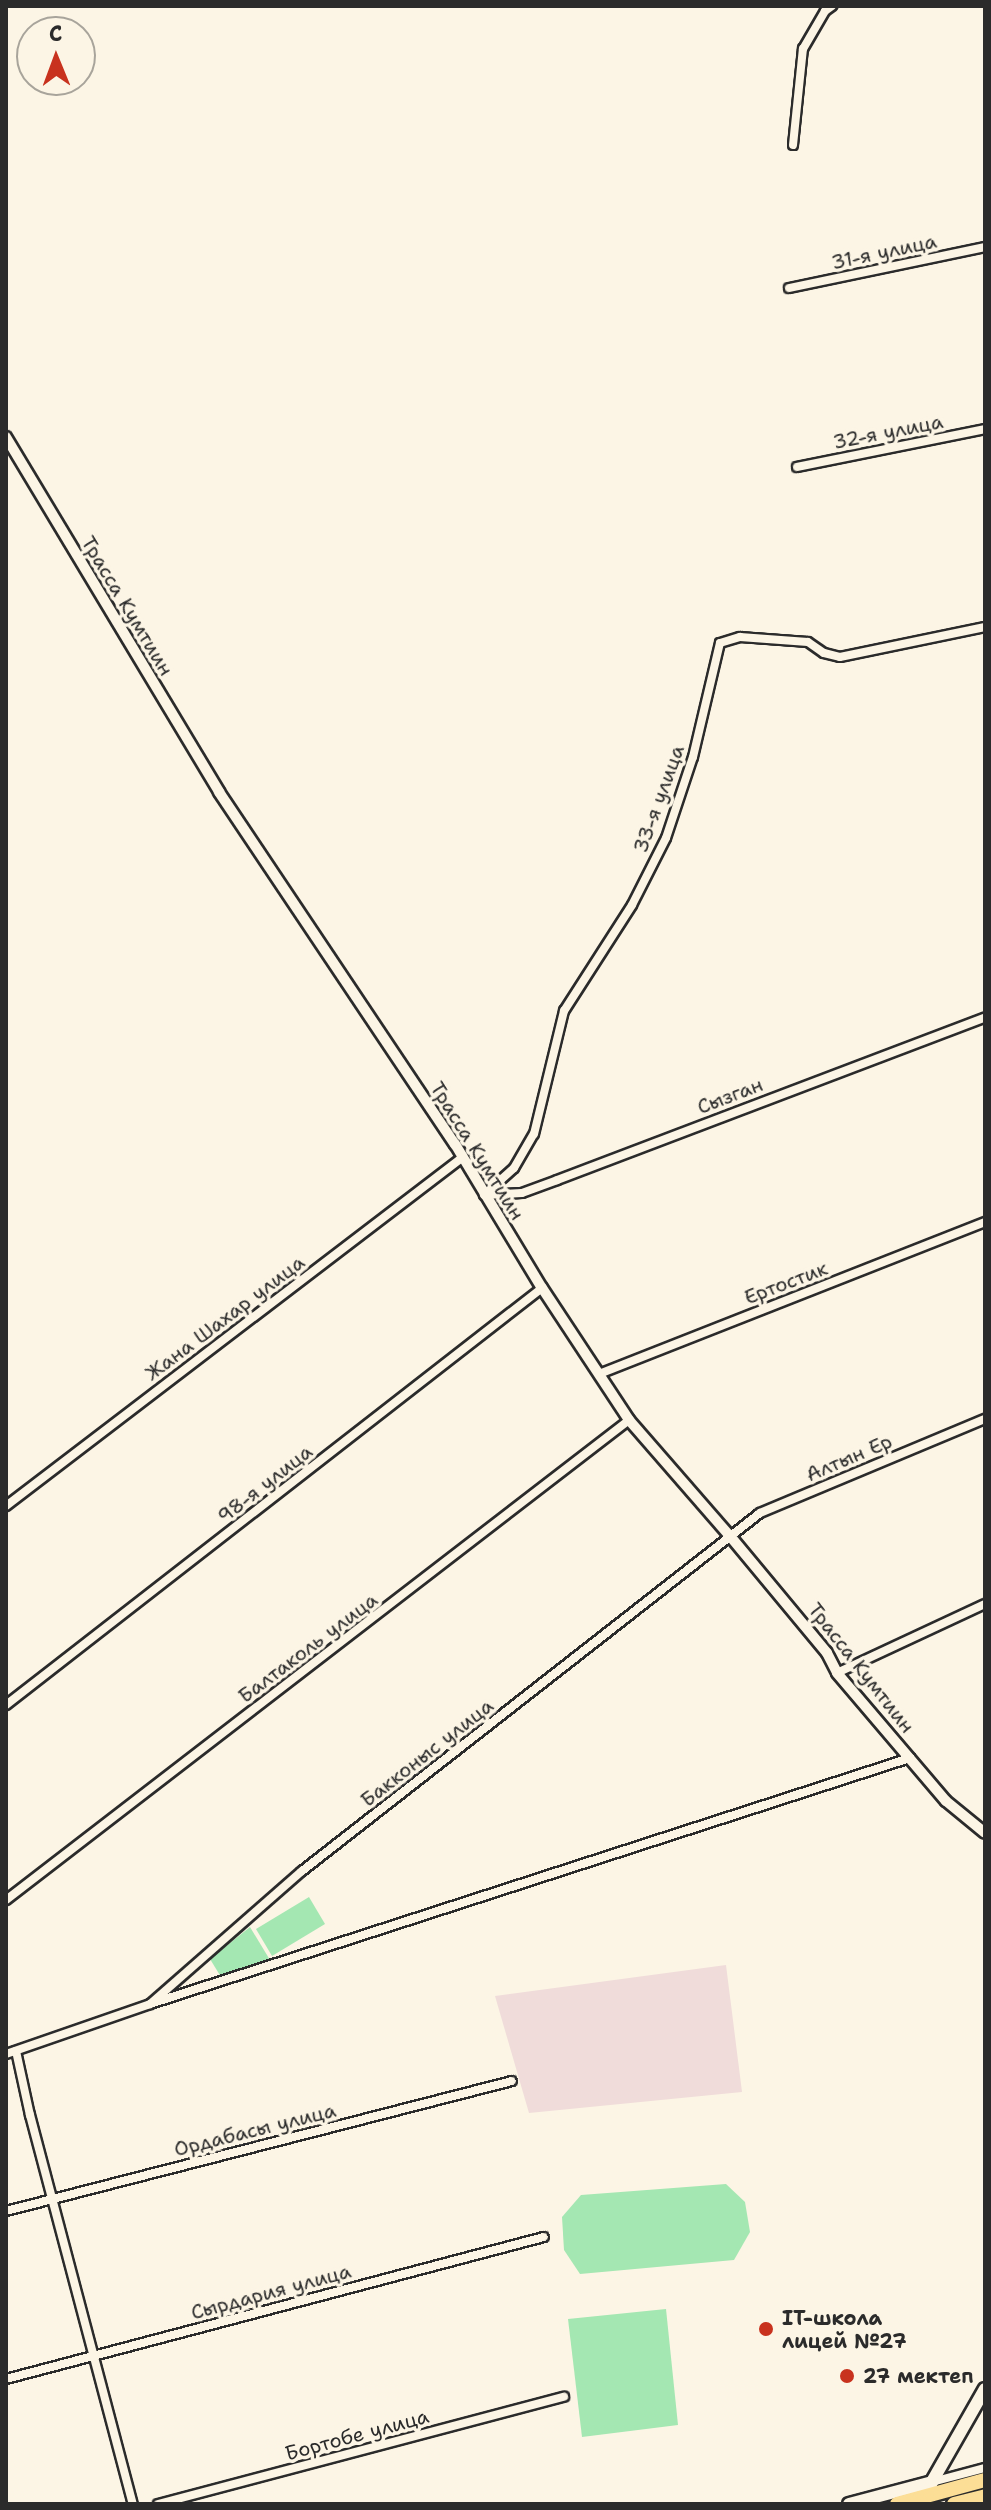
<!DOCTYPE html>
<meta charset="utf-8">
<style>
body{margin:0}
#map{position:relative;width:991px;height:2510px;overflow:hidden;background:#fcf5e5;font-family:"Shantell Sans",sans-serif}
div>[style]{position:absolute}
[style*='--x']{left:calc(var(--x)*1px);top:calc(var(--y)*1px);width:calc(var(--w)*1px);rotate:calc(var(--a)*1deg)}
.built>*{inset:0;background:#f0dcda}
.green>*{inset:0;background:#a4e7b2}
.roads{filter:drop-shadow(2px 0 #2b2b2b) drop-shadow(-2px 0 #2b2b2b) drop-shadow(0 2px #2b2b2b) drop-shadow(0 -2px #2b2b2b)}
.minor>*{height:8px;margin:-4px;padding:0 4px;transform-origin:4px;border-radius:4px;background:#fcf5e5}
.tertiary>*{height:10px;margin:-5px;padding:0 5px;transform-origin:5px;border-radius:5px;background:#fcf5e5}
.secondary>*{height:12px;margin:-6px;padding:0 6px;transform-origin:6px;border-radius:6px;background:#fcf5e5}
.trunk>*{height:14px;margin:-7px;padding:0 7px;transform-origin:7px;border-radius:7px;background:#fcde96}
.dots>*{width:22px;height:22px;translate:-50% -50%;box-sizing:border-box;border:4px solid #fcf5e5;border-radius:50%}
span{translate:-50% -50%;white-space:nowrap;text-align:center;line-height:1.15;-webkit-text-stroke:7px #fcf5e5;paint-order:stroke}
.street-label{font-size:20px;color:#2b2b2b}
.poi-label{font-size:20px;color:#2b2b2b;font-weight:700}
.left{translate:0 -50%;text-align:left}
.frame{position:absolute;inset:0;border:8px solid #2b2b2b;pointer-events:none}
.north{position:absolute;left:16px;top:16px;width:80px;height:80px;box-sizing:border-box;background:#fcf5e5;border:2px solid #a8a49b;border-radius:50%;rotate:359deg;font-size:22px;font-weight:700;line-height:32px;text-align:center;color:#2b2b2b}
.north::after{content:'';display:block;margin:auto;width:28px;height:36px;background:#c8321e;clip-path:polygon(50% 0,100% 100%,50% 72%,0 100%)}
</style>
<div id="map">
<div class="built">
<div style="clip-path:polygon(726px 1965px,742px 2092px,529px 2113px,495px 1996px)"></div>
</div>
<div class="green">
<div style="clip-path:polygon(309px 1897px,325px 1924px,272px 1956px,256px 1929px)"></div>
<div style="clip-path:polygon(250px 1927px,270px 1960px,221px 1977px,210px 1959px)"></div>
<div style="clip-path:polygon(726px 2184px,745px 2202px,750px 2232px,734px 2260px,580px 2274px,564px 2250px,562px 2217px,581px 2195px)"></div>
<div style="clip-path:polygon(666px 2309px,678px 2425px,582px 2437px,568px 2319px)"></div>
</div>
<div class="roads">
<div class="minor">
<div style="--x:793;--y:145;--w:97;--a:-84.1"></div>
<div style="--x:803;--y:49;--w:44;--a:-59.9"></div>
<div style="--x:825;--y:11;--w:9;--a:-36"></div>
<div style="--x:789;--y:288;--w:200;--a:-11.8"></div>
<div style="--x:797;--y:467;--w:192;--a:-11.4"></div>
<div style="--x:484;--y:1195;--w:40;--a:-42"></div>
<div style="--x:514;--y:1168;--w:39;--a:-60"></div>
<div style="--x:534;--y:1134;--w:127;--a:-76.3"></div>
<div style="--x:564;--y:1011;--w:126;--a:-57.3"></div>
<div style="--x:632;--y:905;--w:75;--a:-63.1"></div>
<div style="--x:666;--y:838;--w:85;--a:-71.6"></div>
<div style="--x:693;--y:757;--w:117;--a:-76.7"></div>
<div style="--x:720;--y:643;--w:21;--a:-17"></div>
<div style="--x:740;--y:637;--w:68;--a:4.2"></div>
<div style="--x:808;--y:642;--w:19;--a:35"></div>
<div style="--x:824;--y:653;--w:16;--a:14"></div>
<div style="--x:840;--y:657;--w:148;--a:-11.7"></div>
<div style="--x:485;--y:1195;--w:37;--a:-3"></div>
<div style="--x:522;--y:1193;--w:37;--a:-20"></div>
<div style="--x:557;--y:1180;--w:458;--a:-20.8"></div>
<div style="--x:599;--y:1374;--w:415;--a:-21.5"></div>
<div style="--x:6;--y:1506;--w:575;--a:-37.37"></div>
<div style="--x:837;--y:1673;--w:163;--a:-25"></div>
<div style="--x:6;--y:1705;--w:679;--a:-37.88"></div>
<div style="--x:6;--y:1900;--w:786;--a:-37.61"></div>
<div style="--x:150;--y:2004;--w:202;--a:-41.2"></div>
<div style="--x:302;--y:1871;--w:581;--a:-38.01"></div>
<div style="--x:760;--y:1513;--w:244;--a:-22.7"></div>
<div style="--x:16;--y:2051;--w:66;--a:77.7"></div>
<div style="--x:30;--y:2115;--w:402;--a:75.2"></div>
<div style="--x:6;--y:2054;--w:152;--a:-19.1"></div>
<div style="--x:150;--y:2004;--w:799;--a:-17.94"></div>
<div style="--x:6;--y:2211;--w:522;--a:-14.41"></div>
<div style="--x:6;--y:2379;--w:556;--a:-14.79"></div>
<div style="--x:932;--y:2482;--w:55;--a:-14.8"></div>
<div style="--x:158;--y:2504;--w:420;--a:-14.8"></div>
</div>
<div class="tertiary">
<div style="--x:6;--y:437;--w:414;--a:59"></div>
<div style="--x:219;--y:792;--w:424;--a:56.2"></div>
<div style="--x:455;--y:1144;--w:168;--a:58.9"></div>
<div style="--x:542;--y:1288;--w:158;--a:56.6"></div>
<div style="--x:629;--y:1420;--w:154;--a:49"></div>
<div style="--x:730;--y:1536;--w:152;--a:50.3"></div>
<div style="--x:827;--y:1653;--w:22;--a:63"></div>
<div style="--x:837;--y:1673;--w:168;--a:49.6"></div>
<div style="--x:946;--y:1801;--w:50;--a:39.4"></div>
</div>
<div class="secondary">
<div style="--x:921;--y:2501;--w:129;--a:-60.3"></div>
<div style="--x:849;--y:2504;--w:86;--a:-14.8"></div>
</div>
<div class="trunk">
<div style="--x:897;--y:2504;--w:91;--a:-15.3"></div>
<div style="--x:954;--y:2504;--w:32;--a:-14"></div>
</div>
</div>
<div class="dots">
<div style="left:766px;top:2329px;background:#c8321e"></div>
<div style="left:847px;top:2376px;background:#c8321e"></div>
</div>
<div class="street-label">
<span style="left:884px;top:252px;rotate:-12deg">31-я улица</span>
<span style="left:888px;top:432px;rotate:-11deg">32-я улица</span>
<span style="left:127px;top:606px;rotate:59deg">Трасса Кумтиин</span>
<span style="left:659px;top:799px;rotate:-70deg">33-я улица</span>
<span style="left:730px;top:1096px;rotate:-21deg">Сызган</span>
<span style="left:477px;top:1151px;rotate:58deg">Трасса Кумтиин</span>
<span style="left:786px;top:1283px;rotate:-21deg">Ертостик</span>
<span style="left:225px;top:1318px;rotate:-37deg">Жана Шахар улица</span>
<span style="left:849px;top:1458px;rotate:-23deg">Алтын Ер</span>
<span style="left:265px;top:1484px;rotate:-38deg">98-я улица</span>
<span style="left:308px;top:1648px;rotate:-37deg">Балтаколь улица</span>
<span style="left:861px;top:1668px;rotate:52deg">Трасса Кумтиин</span>
<span style="left:427px;top:1753px;rotate:-38deg">Бакконыс улица</span>
<span style="left:255px;top:2130px;rotate:-14deg">Ордабасы улица</span>
<span style="left:271px;top:2292px;rotate:-15deg">Сырдария улица</span>
<span style="left:357px;top:2435px;rotate:-15deg">Бортобе улица</span>
</div>
<div class="poi-label">
<span class="left" style="left:782px;top:2330px">IT-школа<br>лицей №27</span>
<span class="left" style="left:863px;top:2376px">27 мектеп</span>
</div>
<div class="frame"></div>
<div class="north">С</div>
</div>
